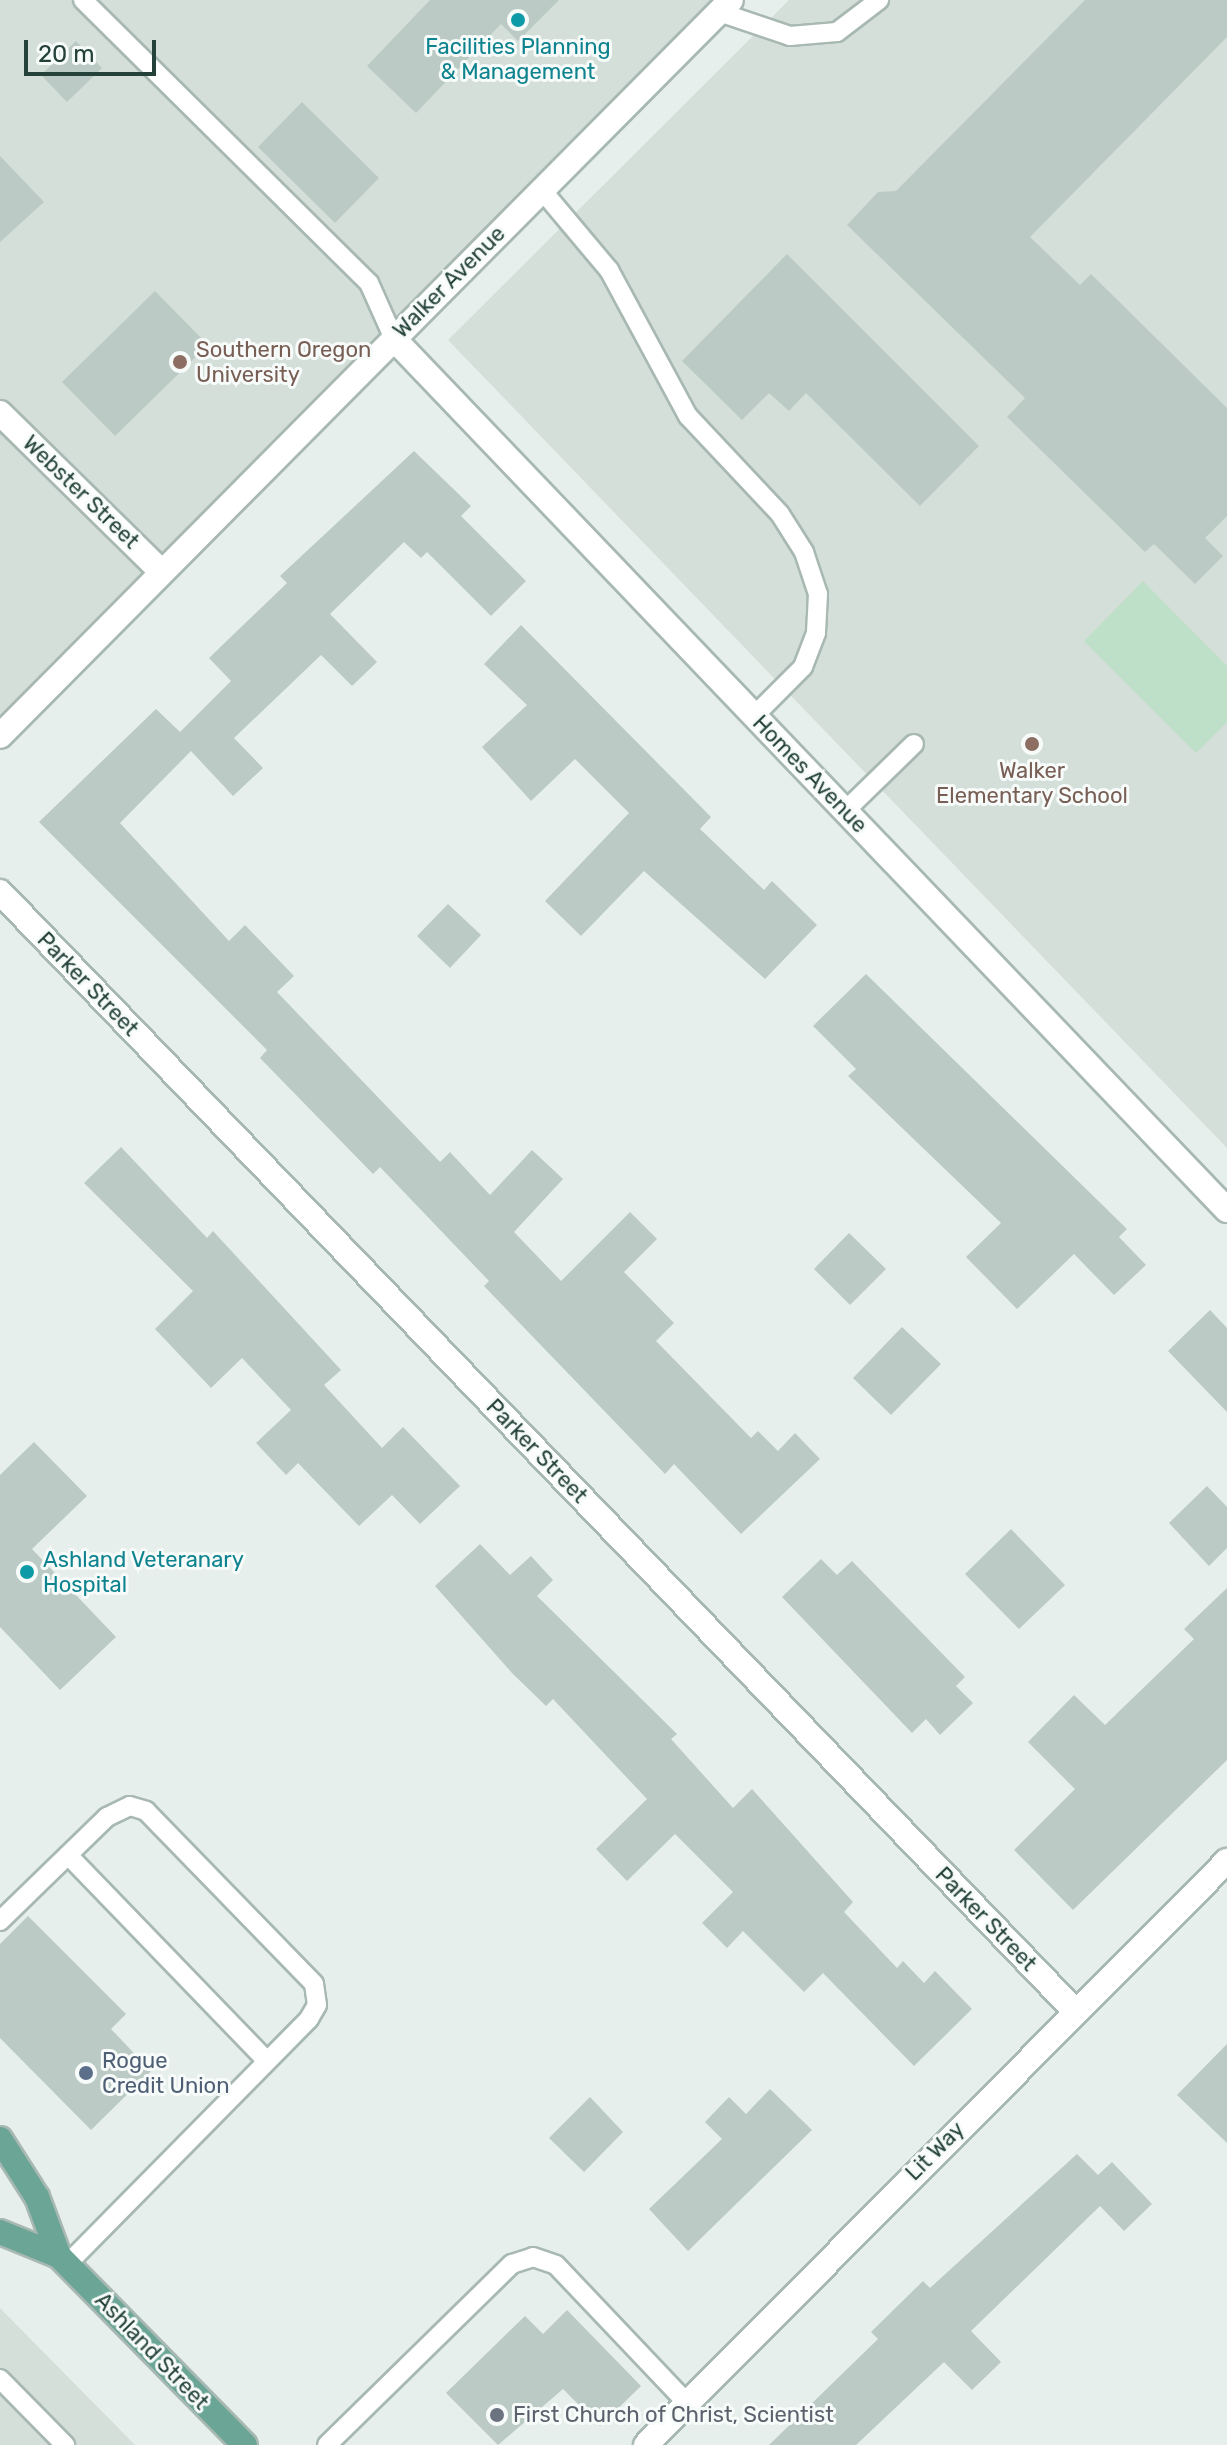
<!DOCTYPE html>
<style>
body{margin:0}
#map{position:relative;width:1227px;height:2445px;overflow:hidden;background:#e6efeb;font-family:Rubik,sans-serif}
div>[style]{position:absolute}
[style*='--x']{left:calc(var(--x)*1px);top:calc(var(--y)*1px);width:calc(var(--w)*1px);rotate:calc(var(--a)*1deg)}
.built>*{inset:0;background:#d4dfda}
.green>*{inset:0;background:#bfe0c8}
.building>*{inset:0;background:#bbcac4}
.roads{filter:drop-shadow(2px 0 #a8b8b2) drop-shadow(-2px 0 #a8b8b2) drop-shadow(0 2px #a8b8b2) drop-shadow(0 -2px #a8b8b2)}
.lane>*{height:18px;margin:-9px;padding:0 9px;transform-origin:9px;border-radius:9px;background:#fff}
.street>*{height:24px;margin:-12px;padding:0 12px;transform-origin:12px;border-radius:12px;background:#fff}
.secondary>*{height:24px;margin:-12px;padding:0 12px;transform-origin:12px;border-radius:12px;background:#fff}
.primary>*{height:24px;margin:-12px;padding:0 12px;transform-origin:12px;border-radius:12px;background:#6aa596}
.dots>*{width:22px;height:22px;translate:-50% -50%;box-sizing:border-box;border:4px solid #f7fbf9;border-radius:50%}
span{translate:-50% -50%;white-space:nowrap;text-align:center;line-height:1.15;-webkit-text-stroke:6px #f7fbf9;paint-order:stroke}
.culture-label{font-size:22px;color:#0d838f}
.left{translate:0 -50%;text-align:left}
.street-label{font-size:22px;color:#24423a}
.education-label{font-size:22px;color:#785e54}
.service-label{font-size:22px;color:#4e5e75}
.worship-label{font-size:22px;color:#5b616d}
.scale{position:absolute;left:24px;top:40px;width:132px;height:36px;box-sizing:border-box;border:4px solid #24423a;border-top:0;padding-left:10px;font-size:24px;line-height:28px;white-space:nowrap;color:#24423a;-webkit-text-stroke:6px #f7fbf9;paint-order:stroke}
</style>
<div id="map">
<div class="built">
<div style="clip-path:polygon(0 0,718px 0,0 723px)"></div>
<div style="clip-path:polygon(789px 0,1227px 0,1227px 1148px,448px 340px)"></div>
<div style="clip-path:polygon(0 2308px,135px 2445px,0 2445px)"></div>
</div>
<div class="green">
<div style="clip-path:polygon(1143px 581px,1227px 666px,1227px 722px,1196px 753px,1084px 641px)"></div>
</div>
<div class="building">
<div style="clip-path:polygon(430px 0,559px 0,518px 41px,501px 24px,416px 113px,367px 66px)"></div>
<div style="clip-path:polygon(1085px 0,1227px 0,1227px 37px,1030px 237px,1080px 285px,1091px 274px,1227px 408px,1227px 516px,1205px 538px,1223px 556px,1195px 584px,1154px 544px,1145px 552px,1007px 417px,1025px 398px,847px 225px,878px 192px,896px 191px)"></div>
<div style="clip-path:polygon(76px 41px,102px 68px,67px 102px,41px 75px)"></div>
<div style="clip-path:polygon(302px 102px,379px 178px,335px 223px,258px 147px)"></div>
<div style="clip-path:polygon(0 156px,44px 202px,0 242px)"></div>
<div style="clip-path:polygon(787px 254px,979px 446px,920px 506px,806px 393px,789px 411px,769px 393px,742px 420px,682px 361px)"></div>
<div style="clip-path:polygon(155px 291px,208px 345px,115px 436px,62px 382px)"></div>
<div style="clip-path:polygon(414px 451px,471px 506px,461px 516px,526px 581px,491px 616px,427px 552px,421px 558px,404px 542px,330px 614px,377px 662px,352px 686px,321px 655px,234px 738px,263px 768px,233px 796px,191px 751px,120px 823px,229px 941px,245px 925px,294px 976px,277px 992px,440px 1162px,450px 1152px,490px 1195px,532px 1150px,563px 1179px,514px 1232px,561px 1281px,630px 1212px,657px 1239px,624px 1272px,674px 1323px,656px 1341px,751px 1438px,758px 1431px,778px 1451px,795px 1433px,820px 1459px,741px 1534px,674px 1464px,665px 1474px,484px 1286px,489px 1281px,380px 1167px,373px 1174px,260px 1058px,267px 1050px,39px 822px,156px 709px,180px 732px,231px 681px,209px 658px,287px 583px,280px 576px)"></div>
<div style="clip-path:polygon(521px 625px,711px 817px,700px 829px,764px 890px,772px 881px,817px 925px,765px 979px,644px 871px,581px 936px,545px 901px,629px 813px,575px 759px,531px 801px,482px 747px,527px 705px,484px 664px)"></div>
<div style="clip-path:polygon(448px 904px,481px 935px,450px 968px,417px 936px)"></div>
<div style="clip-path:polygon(866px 974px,1127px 1229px,1119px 1237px,1146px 1265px,1114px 1295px,1074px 1254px,1017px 1309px,966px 1257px,1001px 1223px,848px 1076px,856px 1069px,813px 1026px)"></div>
<div style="clip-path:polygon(121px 1147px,207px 1238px,213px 1231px,341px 1370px,324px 1385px,382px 1448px,403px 1427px,460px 1486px,420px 1524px,392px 1495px,359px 1526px,298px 1463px,286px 1475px,256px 1443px,291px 1410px,242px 1358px,211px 1388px,155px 1329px,193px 1291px,84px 1183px)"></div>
<div style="clip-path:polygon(849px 1233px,886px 1269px,850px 1305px,814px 1269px)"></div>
<div style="clip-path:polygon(1210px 1310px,1227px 1328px,1227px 1412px,1168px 1351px)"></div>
<div style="clip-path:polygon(902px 1327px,941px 1364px,891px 1415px,853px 1378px)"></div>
<div style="clip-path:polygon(34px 1442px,87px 1496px,32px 1549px,116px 1637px,60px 1690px,0 1627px,0 1475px)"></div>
<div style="clip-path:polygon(1207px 1486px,1227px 1507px,1227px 1548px,1209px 1566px,1169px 1523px)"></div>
<div style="clip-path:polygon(1011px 1529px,1065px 1585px,1019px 1629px,965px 1574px)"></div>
<div style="clip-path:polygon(480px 1544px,510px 1575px,531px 1556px,553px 1580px,537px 1596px,677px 1734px,671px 1739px,733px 1808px,752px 1789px,853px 1902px,844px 1912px,897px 1968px,903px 1961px,924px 1983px,935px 1971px,972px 2009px,914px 2066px,823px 1973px,804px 1992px,743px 1931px,727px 1948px,702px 1923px,733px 1892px,675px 1834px,627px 1881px,596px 1849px,647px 1799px,553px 1699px,546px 1706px,512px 1673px,435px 1586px)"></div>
<div style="clip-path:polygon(821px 1559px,837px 1575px,852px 1561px,965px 1677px,956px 1686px,973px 1703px,940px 1735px,926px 1719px,912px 1733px,782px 1597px)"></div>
<div style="clip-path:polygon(1227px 1588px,1227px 1760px,1073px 1910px,1014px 1850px,1075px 1789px,1028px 1742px,1074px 1695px,1105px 1725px,1194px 1639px,1184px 1629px)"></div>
<div style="clip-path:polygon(28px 1916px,126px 2014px,111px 2029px,151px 2071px,91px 2130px,0 2038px,0 1944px)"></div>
<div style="clip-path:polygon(1227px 2044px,1227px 2143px,1177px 2095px)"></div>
<div style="clip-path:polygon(770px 2089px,812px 2130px,688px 2251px,649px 2209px,722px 2139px,705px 2122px,729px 2097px,746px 2114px)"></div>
<div style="clip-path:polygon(590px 2097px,623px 2132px,584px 2172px,549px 2138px)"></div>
<div style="clip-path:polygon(1077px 2154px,1098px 2175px,1112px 2162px,1152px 2204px,1124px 2231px,1100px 2206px,971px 2331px,1001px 2362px,972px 2390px,944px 2362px,856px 2445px,769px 2445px,878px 2339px,871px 2332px,923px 2281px,930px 2288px)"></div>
<div style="clip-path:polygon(567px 2310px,641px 2386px,600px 2426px,563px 2389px,498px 2445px,446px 2393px,525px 2316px,543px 2334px)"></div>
</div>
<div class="roads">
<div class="lane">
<div style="--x:83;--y:0;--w:402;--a:44.7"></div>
<div style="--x:369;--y:283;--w:61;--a:65.9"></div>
<div style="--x:719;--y:12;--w:75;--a:18.7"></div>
<div style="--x:790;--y:36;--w:47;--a:-4.9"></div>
<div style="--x:837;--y:32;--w:53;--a:-37.3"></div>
<div style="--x:541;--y:189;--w:106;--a:50"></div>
<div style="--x:609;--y:270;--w:166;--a:61.6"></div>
<div style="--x:688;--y:416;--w:134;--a:46.8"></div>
<div style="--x:780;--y:514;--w:45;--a:57.7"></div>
<div style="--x:804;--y:552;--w:44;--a:71.6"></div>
<div style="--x:818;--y:594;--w:39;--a:93"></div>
<div style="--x:816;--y:633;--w:36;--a:111"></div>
<div style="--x:803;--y:667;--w:69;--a:135"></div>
<div style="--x:845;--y:811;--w:96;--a:-44.2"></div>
<div style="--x:68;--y:1855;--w:286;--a:46"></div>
<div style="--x:0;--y:1921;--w:149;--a:-44.2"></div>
<div style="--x:107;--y:1817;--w:25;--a:-26"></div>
<div style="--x:130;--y:1806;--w:17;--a:17"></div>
<div style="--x:146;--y:1811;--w:241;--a:45.8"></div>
<div style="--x:314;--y:1984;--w:21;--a:82"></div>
<div style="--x:317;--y:2005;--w:16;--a:120"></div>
<div style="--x:309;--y:2019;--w:344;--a:134.6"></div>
<div style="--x:0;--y:2379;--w:93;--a:45.4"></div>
<div style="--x:327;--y:2445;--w:259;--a:-44.4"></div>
<div style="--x:512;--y:2264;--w:22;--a:-18"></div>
<div style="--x:533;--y:2257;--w:24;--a:19"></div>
<div style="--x:556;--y:2265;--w:190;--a:46.5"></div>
</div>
<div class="street">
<div style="--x:394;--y:339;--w:1205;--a:46.28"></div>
<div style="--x:0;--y:413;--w:227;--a:44.5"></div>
<div style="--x:0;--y:892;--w:1550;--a:46.15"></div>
<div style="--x:646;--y:2445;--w:824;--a:-45.15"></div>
</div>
<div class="secondary">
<div style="--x:0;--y:736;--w:1037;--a:-45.2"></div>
</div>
<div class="primary">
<div style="--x:0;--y:2139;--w:69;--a:57.5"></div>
<div style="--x:37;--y:2197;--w:63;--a:69.6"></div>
<div style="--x:0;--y:2232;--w:64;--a:22.1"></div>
<div style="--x:59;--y:2256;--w:265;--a:45.5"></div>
</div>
</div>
<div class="dots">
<div style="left:518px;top:20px;background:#0f9aa8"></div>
<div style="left:180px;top:362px;background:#8d6e63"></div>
<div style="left:1032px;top:744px;background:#8d6e63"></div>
<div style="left:27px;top:1572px;background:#0f9aa8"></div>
<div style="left:86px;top:2073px;background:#5c6f8a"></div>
<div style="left:497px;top:2415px;background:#6b7280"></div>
</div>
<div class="culture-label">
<span style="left:518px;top:59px">Facilities Planning<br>&amp; Management</span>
<span class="left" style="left:43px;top:1572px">Ashland Veteranary<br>Hospital</span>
</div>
<div class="street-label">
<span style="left:449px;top:282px;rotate:-45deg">Walker Avenue</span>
<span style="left:81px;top:492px;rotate:44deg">Webster Street</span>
<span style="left:810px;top:774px;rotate:46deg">Homes Avenue</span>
<span style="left:88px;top:984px;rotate:46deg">Parker Street</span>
<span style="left:537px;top:1451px;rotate:46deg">Parker Street</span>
<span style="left:986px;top:1919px;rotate:46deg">Parker Street</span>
<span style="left:935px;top:2151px;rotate:-45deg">Lit Way</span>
<span style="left:152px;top:2351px;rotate:46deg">Ashland Street</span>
</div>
<div class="education-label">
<span class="left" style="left:196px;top:362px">Southern Oregon<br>University</span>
<span style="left:1032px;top:783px">Walker<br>Elementary School</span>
</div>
<div class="service-label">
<span class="left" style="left:102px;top:2073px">Rogue<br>Credit Union</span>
</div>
<div class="worship-label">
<span class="left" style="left:513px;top:2415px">First Church of Christ, Scientist</span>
</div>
<div class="scale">20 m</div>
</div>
